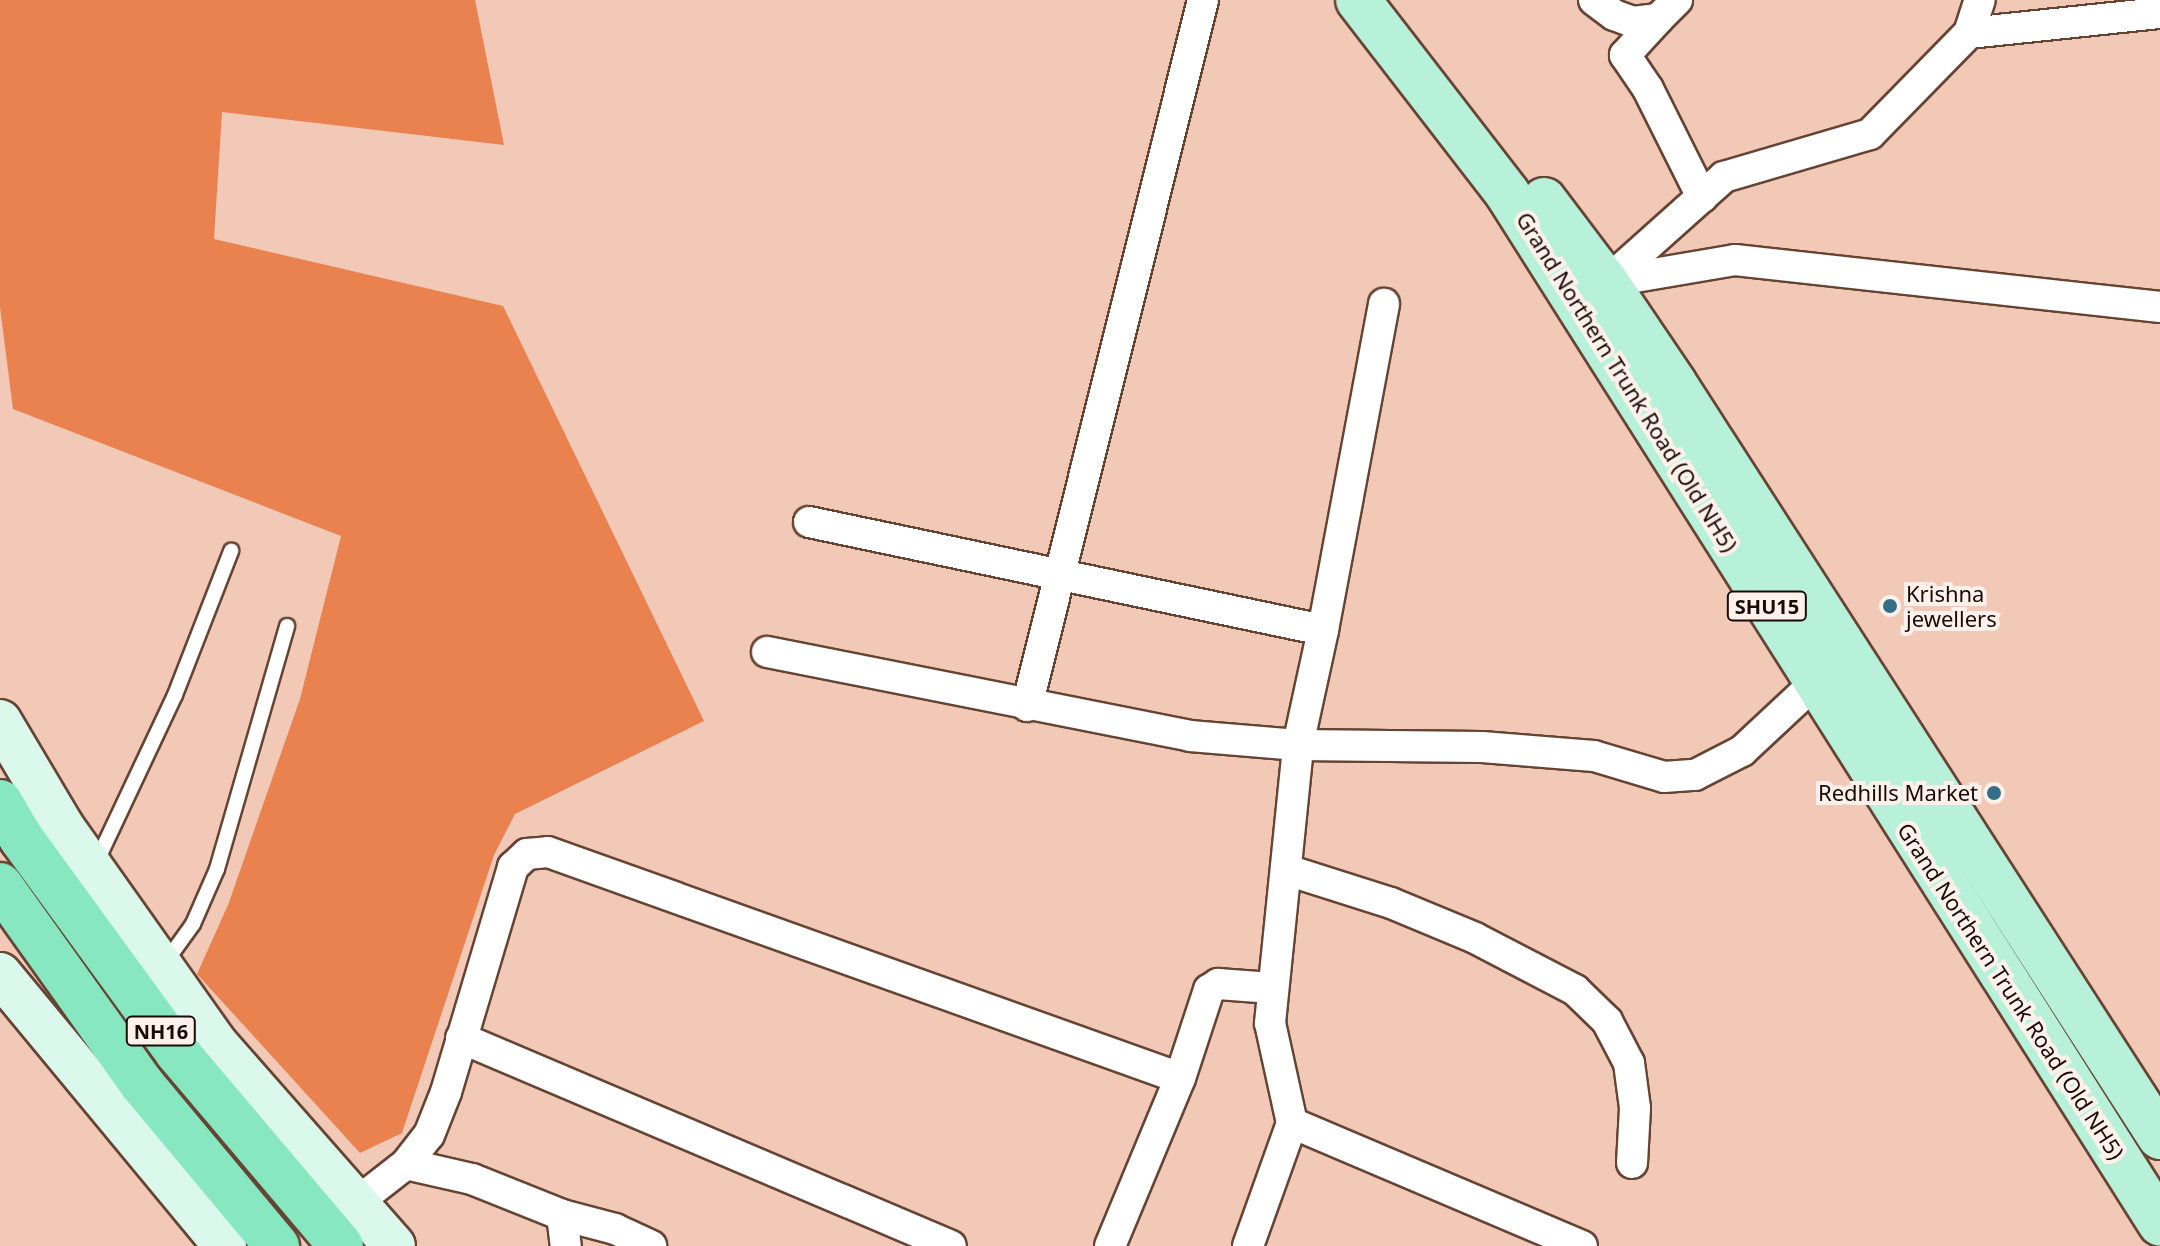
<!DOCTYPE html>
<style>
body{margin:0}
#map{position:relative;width:2160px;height:1246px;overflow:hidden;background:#f2c9b7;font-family:"Noto Sans",sans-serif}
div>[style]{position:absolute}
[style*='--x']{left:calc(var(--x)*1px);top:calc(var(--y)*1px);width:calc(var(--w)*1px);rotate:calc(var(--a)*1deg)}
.green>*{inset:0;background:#e9824f}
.roads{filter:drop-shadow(2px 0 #664434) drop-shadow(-2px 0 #664434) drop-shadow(0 2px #664434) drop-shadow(0 -2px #664434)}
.lane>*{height:14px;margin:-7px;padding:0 7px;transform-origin:7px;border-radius:7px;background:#fff}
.street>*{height:30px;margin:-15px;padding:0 15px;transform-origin:15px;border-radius:15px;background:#fff}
.secondary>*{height:42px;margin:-21px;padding:0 21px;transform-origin:21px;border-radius:21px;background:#dbf8ec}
.primary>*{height:44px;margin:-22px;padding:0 22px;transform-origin:22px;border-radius:22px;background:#b7f1d9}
.highway>*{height:44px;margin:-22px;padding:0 22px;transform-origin:22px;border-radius:22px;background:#87e7c0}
.dots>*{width:22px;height:22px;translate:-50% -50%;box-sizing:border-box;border:4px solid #fef1eb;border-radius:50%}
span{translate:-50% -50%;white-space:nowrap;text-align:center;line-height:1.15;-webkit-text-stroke:8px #fef1eb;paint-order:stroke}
.shield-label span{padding:2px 6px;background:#fef1eb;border:2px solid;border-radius:6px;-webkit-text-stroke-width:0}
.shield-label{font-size:20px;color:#180b05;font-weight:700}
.street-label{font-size:22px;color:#180b05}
.poi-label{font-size:22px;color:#180b05}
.left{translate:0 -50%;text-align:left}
.right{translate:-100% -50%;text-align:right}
</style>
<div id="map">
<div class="green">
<div style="clip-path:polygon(0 0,475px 0,504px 145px,222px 112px,214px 239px,503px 306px,704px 721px,515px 814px,494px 855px,402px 1133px,360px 1153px,197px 974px,228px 905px,300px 699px,341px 536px,13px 409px,0 307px)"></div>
</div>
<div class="roads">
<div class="lane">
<div style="--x:95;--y:865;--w:188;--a:-64.8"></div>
<div style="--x:175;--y:695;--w:155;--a:-68.7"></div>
<div style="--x:165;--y:963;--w:48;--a:-54.3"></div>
<div style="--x:193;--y:924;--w:60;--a:-66.4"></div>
<div style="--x:217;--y:869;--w:253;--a:-73.9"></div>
</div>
<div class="street">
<div style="--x:1594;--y:0;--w:25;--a:37"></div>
<div style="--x:1614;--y:15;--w:20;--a:20"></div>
<div style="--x:1633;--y:22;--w:25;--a:-7"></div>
<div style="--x:1658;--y:19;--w:27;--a:-45"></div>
<div style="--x:1658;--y:19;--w:49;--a:132.5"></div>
<div style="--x:1625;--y:55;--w:41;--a:55.9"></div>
<div style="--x:1648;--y:89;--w:121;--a:63.4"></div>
<div style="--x:1969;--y:33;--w:35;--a:-72"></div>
<div style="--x:1606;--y:282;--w:131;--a:-9.7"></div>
<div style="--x:1735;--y:260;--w:428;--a:6.3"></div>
<div style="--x:1592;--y:295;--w:177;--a:-41.8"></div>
<div style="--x:1724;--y:177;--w:152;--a:-16.4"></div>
<div style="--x:1870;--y:134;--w:141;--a:-45.6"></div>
<div style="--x:1969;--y:33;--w:192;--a:-6"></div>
<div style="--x:809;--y:522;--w:525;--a:11.87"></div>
<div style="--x:767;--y:652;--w:431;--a:11.2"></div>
<div style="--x:1190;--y:736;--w:108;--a:4.8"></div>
<div style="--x:1298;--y:745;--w:118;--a:-77.7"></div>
<div style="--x:1323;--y:630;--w:332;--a:-79.4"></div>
<div style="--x:1027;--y:706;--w:728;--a:-76"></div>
<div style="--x:1287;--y:870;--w:109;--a:17.6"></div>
<div style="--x:1391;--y:903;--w:91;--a:22.6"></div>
<div style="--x:1475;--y:938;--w:113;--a:27.5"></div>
<div style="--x:1575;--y:990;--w:45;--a:44.1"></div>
<div style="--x:1607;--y:1021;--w:47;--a:62.4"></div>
<div style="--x:1629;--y:1063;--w:45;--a:82.4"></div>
<div style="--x:1635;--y:1108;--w:55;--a:93.1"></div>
<div style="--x:461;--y:1038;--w:532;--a:23"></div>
<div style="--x:1180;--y:1078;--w:93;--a:-71.8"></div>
<div style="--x:1209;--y:990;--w:11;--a:-34"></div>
<div style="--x:1218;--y:984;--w:54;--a:4.2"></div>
<div style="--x:1292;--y:1123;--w:102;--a:-102.4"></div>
<div style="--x:1270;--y:1023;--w:279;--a:-84.2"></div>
<div style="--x:1298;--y:745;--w:184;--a:0.6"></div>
<div style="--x:1482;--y:747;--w:112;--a:4.6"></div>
<div style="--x:1594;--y:756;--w:73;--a:16.7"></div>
<div style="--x:1664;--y:777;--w:31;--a:-4"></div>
<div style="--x:1695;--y:775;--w:53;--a:-27.1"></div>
<div style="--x:1742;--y:751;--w:100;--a:-43"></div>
<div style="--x:406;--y:1164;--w:68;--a:12.8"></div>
<div style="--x:472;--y:1179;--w:97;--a:21.8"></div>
<div style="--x:562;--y:1215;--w:55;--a:14.8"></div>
<div style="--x:615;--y:1229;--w:40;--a:25"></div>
<div style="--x:356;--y:1203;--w:63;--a:-38"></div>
<div style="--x:406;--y:1164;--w:37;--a:-52"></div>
<div style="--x:429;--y:1135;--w:46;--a:-68.4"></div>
<div style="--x:446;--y:1092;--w:235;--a:-73.4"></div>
<div style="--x:513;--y:867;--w:19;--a:-43"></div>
<div style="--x:527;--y:854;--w:21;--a:-5"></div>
<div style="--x:548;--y:852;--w:671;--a:19.68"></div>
<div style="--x:1180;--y:1078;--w:182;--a:112.6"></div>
<div style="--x:562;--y:1215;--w:31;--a:83"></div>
<div style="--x:1248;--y:1246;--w:131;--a:-70.3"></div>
<div style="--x:1292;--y:1123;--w:315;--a:23"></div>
</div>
<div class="secondary">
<div style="--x:0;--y:721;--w:123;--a:59.3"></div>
<div style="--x:63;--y:827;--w:263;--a:54.7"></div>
<div style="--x:215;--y:1042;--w:271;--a:48.7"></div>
<div style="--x:0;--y:974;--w:353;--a:50.4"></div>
</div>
<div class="primary">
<div style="--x:1358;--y:0;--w:244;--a:52.3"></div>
<div style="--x:1507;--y:193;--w:1220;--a:57.63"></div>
<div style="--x:1544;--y:200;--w:103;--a:52.9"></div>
<div style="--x:1606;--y:282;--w:122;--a:56"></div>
<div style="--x:1674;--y:383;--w:897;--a:57.2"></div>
</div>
<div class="highway">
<div style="--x:0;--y:802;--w:42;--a:59.7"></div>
<div style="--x:21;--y:838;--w:265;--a:53.9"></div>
<div style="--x:177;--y:1052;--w:254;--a:49.8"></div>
<div style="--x:0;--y:885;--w:244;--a:54.5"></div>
<div style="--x:142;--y:1084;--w:211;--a:50.2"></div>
</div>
</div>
<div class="dots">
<div style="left:1890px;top:606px;background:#337087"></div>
<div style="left:1994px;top:793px;background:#337087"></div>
</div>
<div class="shield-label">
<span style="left:1767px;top:606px">SHU15</span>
<span style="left:161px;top:1031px">NH16</span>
</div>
<div class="street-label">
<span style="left:1627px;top:382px;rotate:58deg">Grand Northern Trunk Road (Old NH5)</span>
<span style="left:2011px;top:991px;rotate:57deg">Grand Northern Trunk Road (Old NH5)</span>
</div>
<div class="poi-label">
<span class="left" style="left:1906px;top:606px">Krishna<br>jewellers</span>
<span class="right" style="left:1978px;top:793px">Redhills Market</span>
</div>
</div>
